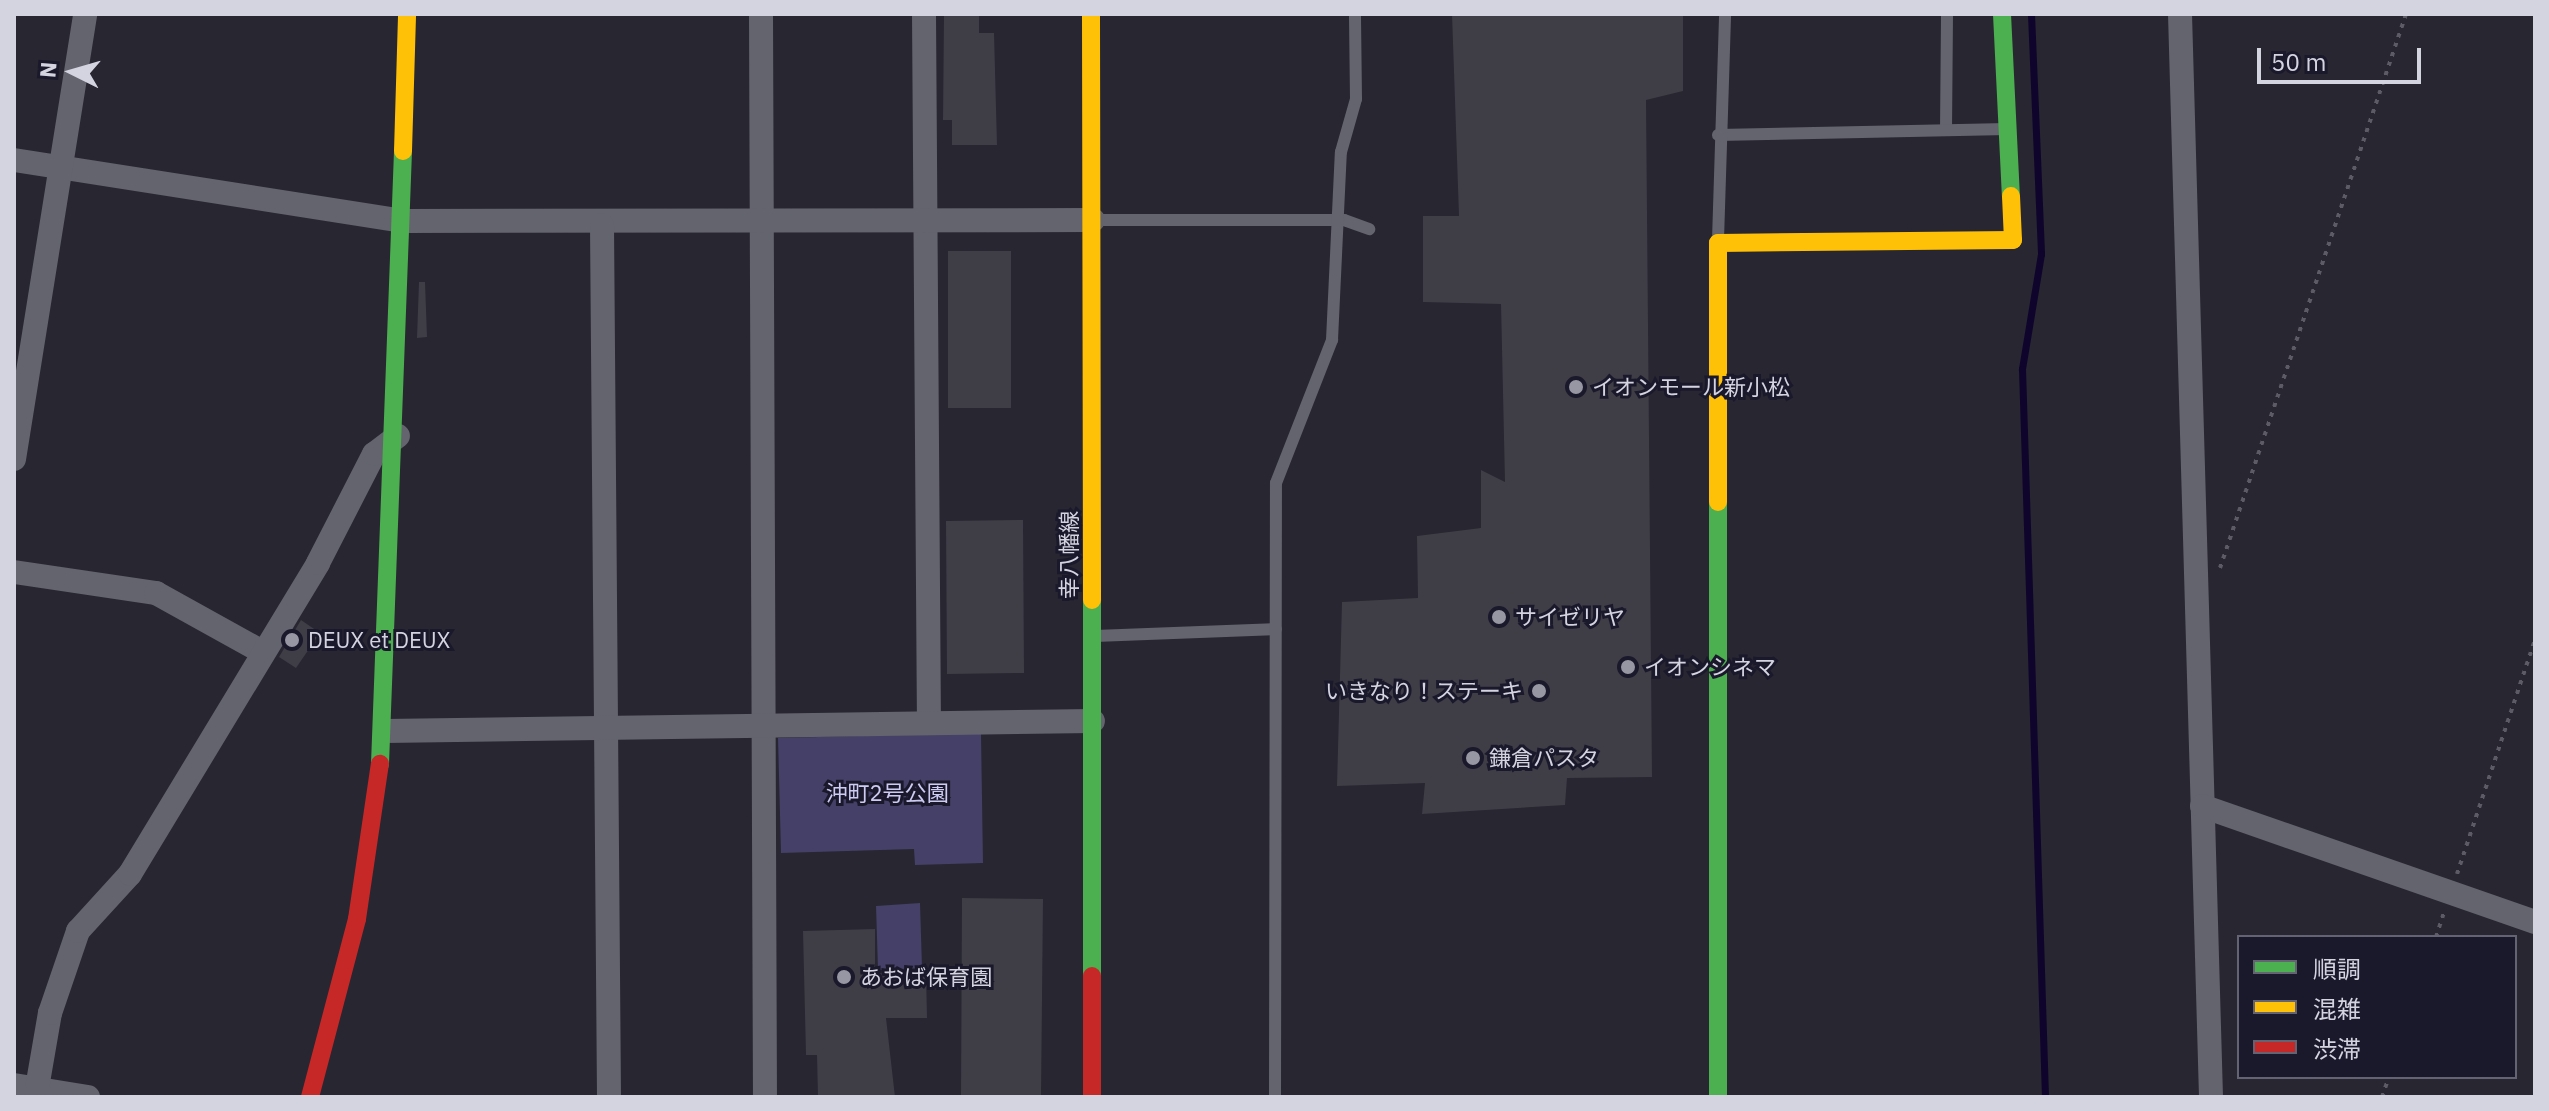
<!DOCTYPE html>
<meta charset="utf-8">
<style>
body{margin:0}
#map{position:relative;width:2549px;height:1111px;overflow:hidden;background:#272631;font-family:"IBM Plex Sans","Noto Sans JP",sans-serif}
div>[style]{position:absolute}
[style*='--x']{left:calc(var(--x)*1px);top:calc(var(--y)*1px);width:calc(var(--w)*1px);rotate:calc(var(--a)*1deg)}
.green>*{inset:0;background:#444067}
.stream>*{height:7px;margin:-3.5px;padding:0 3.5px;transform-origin:3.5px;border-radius:3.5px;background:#0f042c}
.building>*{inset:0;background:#3f3e47}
.path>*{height:4px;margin-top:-2px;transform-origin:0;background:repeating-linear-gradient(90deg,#5d5c66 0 4px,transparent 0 10px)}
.lane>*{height:12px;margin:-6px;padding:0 6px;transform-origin:6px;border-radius:6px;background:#64646e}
.street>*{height:24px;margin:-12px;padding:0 12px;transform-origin:12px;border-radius:12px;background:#64646e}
.fast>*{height:18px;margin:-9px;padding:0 9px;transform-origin:9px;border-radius:9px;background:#4caf50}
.slow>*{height:18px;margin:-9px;padding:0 9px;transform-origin:9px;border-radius:9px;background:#ffc107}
.jam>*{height:18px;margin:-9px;padding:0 9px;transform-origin:9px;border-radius:9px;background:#c62828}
.dots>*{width:22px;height:22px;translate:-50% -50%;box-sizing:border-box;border:4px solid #1a182b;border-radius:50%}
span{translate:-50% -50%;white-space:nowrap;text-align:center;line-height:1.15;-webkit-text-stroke:6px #1a182b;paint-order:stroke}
.poi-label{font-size:22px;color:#d4d4e1}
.left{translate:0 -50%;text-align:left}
.right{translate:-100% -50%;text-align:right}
.street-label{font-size:22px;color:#d4d4e1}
.park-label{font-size:22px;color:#cdcbf2}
.frame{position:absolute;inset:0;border:16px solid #d4d4e1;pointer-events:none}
.legend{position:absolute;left:2237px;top:935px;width:280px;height:144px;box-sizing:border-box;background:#1a182b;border:2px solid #646374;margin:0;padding:10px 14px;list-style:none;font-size:24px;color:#d4d4e1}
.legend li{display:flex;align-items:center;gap:16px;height:40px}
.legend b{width:40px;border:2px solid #646374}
.north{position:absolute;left:32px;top:32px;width:80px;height:80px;-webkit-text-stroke:6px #1a182b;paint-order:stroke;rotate:275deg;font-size:22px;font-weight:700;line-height:32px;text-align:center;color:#d4d4e1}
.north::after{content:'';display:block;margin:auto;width:28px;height:36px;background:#d4d4e1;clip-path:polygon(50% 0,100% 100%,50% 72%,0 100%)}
.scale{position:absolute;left:2257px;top:48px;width:164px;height:36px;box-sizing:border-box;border:4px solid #d4d4e1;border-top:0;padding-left:10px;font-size:24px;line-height:28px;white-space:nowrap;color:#d4d4e1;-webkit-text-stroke:6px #1a182b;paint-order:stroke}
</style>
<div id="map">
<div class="green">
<div style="clip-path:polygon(981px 733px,983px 863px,915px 865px,914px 849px,781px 853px,778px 738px)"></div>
<div style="clip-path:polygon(920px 903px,922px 968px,878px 970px,876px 906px)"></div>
</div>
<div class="stream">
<div style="--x:2031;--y:14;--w:240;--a:87.6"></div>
<div style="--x:2041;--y:254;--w:117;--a:99.4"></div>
<div style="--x:2022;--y:369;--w:728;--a:88.19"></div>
</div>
<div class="building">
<div style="clip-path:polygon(944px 14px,979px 14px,979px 33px,994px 33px,997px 145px,952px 145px,952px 120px,943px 120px)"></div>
<div style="clip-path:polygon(1452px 14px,1683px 14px,1683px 91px,1646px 100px,1652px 777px,1567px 778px,1565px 805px,1422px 814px,1425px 783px,1337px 786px,1342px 602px,1418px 598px,1417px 536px,1481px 528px,1481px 470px,1505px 482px,1501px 304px,1423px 302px,1423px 216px,1459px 216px)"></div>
<div style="clip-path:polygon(948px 251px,1011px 251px,1011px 408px,948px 408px)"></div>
<div style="clip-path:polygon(419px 282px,425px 282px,427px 337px,417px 338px)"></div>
<div style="clip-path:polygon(1023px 520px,1024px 673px,947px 674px,946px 521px)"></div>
<div style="clip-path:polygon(301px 620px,320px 633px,296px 668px,279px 657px)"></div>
<div style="clip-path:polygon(962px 898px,1043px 899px,1041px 1097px,961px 1097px)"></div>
<div style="clip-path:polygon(875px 929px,875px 973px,926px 972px,927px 1018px,886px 1018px,895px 1097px,818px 1097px,817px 1055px,806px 1055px,803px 931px)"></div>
</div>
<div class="path">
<div style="--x:2220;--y:568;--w:584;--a:-71.44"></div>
<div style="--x:2457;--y:874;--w:247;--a:-71.6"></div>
<div style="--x:2436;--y:937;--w:25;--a:-72"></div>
<div style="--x:2382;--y:1097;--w:21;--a:-71"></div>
</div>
<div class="lane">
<div style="--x:1946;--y:130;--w:116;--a:-89.5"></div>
<div style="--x:1718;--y:135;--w:289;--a:-1.2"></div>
<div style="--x:1093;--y:220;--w:251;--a:0"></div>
<div style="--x:1344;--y:220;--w:27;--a:20"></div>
<div style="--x:1718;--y:240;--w:226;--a:-88.2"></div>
<div style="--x:1095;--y:636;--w:181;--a:-2.2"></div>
<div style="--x:1275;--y:1097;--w:614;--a:-89.91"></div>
<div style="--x:1276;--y:483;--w:154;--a:-68.6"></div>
<div style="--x:1332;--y:340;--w:188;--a:-87.3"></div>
<div style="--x:1341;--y:152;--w:55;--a:-74.2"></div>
<div style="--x:1356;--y:99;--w:85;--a:-90.7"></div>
</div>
<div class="street">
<div style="--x:761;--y:14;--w:1083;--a:89.79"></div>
<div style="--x:924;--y:14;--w:709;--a:89.6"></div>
<div style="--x:2180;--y:14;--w:1083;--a:88.36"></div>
<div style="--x:14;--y:160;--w:393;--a:8.9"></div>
<div style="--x:402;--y:221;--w:691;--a:-0.08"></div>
<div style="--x:602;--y:225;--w:872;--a:89.54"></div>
<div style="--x:14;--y:459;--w:451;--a:-80.9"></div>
<div style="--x:14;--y:572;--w:144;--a:8.4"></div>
<div style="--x:156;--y:593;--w:118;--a:29"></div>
<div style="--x:385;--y:731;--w:708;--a:-0.81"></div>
<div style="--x:2202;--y:806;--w:353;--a:19.2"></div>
<div style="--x:14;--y:1085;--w:75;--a:9.2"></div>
<div style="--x:37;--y:1088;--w:76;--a:-80.2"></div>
<div style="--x:50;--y:1013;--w:87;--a:-71.1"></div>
<div style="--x:78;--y:931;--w:77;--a:-47.6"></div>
<div style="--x:130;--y:874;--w:363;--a:-58.8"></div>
<div style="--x:318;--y:563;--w:123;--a:-62.8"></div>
<div style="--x:374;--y:454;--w:30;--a:-37"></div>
</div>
<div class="fast">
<div style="--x:2002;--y:14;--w:182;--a:87.2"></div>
<div style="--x:1718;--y:502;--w:595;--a:90"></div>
<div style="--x:1092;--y:600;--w:376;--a:90"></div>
<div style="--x:380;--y:764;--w:613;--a:-87.85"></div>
</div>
<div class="slow">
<div style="--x:1091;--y:14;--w:586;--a:89.9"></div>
<div style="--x:403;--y:151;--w:137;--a:-88.3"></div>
<div style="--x:1718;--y:502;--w:259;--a:-90"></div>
<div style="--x:1718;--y:243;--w:295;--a:-0.6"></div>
<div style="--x:2013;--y:240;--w:44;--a:-92.6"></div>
</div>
<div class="jam">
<div style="--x:1092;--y:976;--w:121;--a:90"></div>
<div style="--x:310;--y:1097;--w:184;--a:-75.2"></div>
<div style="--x:357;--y:919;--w:157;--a:-81.6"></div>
</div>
<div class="dots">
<div style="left:1576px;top:387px;background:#9797a3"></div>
<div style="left:1499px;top:617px;background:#9797a3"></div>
<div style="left:292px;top:640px;background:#9797a3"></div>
<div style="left:1628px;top:667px;background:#9797a3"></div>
<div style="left:1539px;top:691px;background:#9797a3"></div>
<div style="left:1473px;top:758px;background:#9797a3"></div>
<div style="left:844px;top:977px;background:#9797a3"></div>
</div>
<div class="poi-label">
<span class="left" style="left:1592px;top:387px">イオンモール新小松</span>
<span class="left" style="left:1515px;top:617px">サイゼリヤ</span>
<span class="left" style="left:308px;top:640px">DEUX et DEUX</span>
<span class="left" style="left:1644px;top:667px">イオンシネマ</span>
<span class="right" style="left:1523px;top:691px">いきなり！ステーキ</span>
<span class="left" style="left:1489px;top:758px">鎌倉パスタ</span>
<span class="left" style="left:860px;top:977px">あおば保育園</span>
</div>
<div class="street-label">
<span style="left:1069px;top:555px;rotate:-90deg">幸八幡線</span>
</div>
<div class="park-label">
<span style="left:887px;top:793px">沖町2号公園</span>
</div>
<div class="frame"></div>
<ul class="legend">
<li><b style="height:10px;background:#4caf50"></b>順調</li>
<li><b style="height:10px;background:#ffc107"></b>混雑</li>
<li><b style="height:10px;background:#c62828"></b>渋滞</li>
</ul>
<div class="north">N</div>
<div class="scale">50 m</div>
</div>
